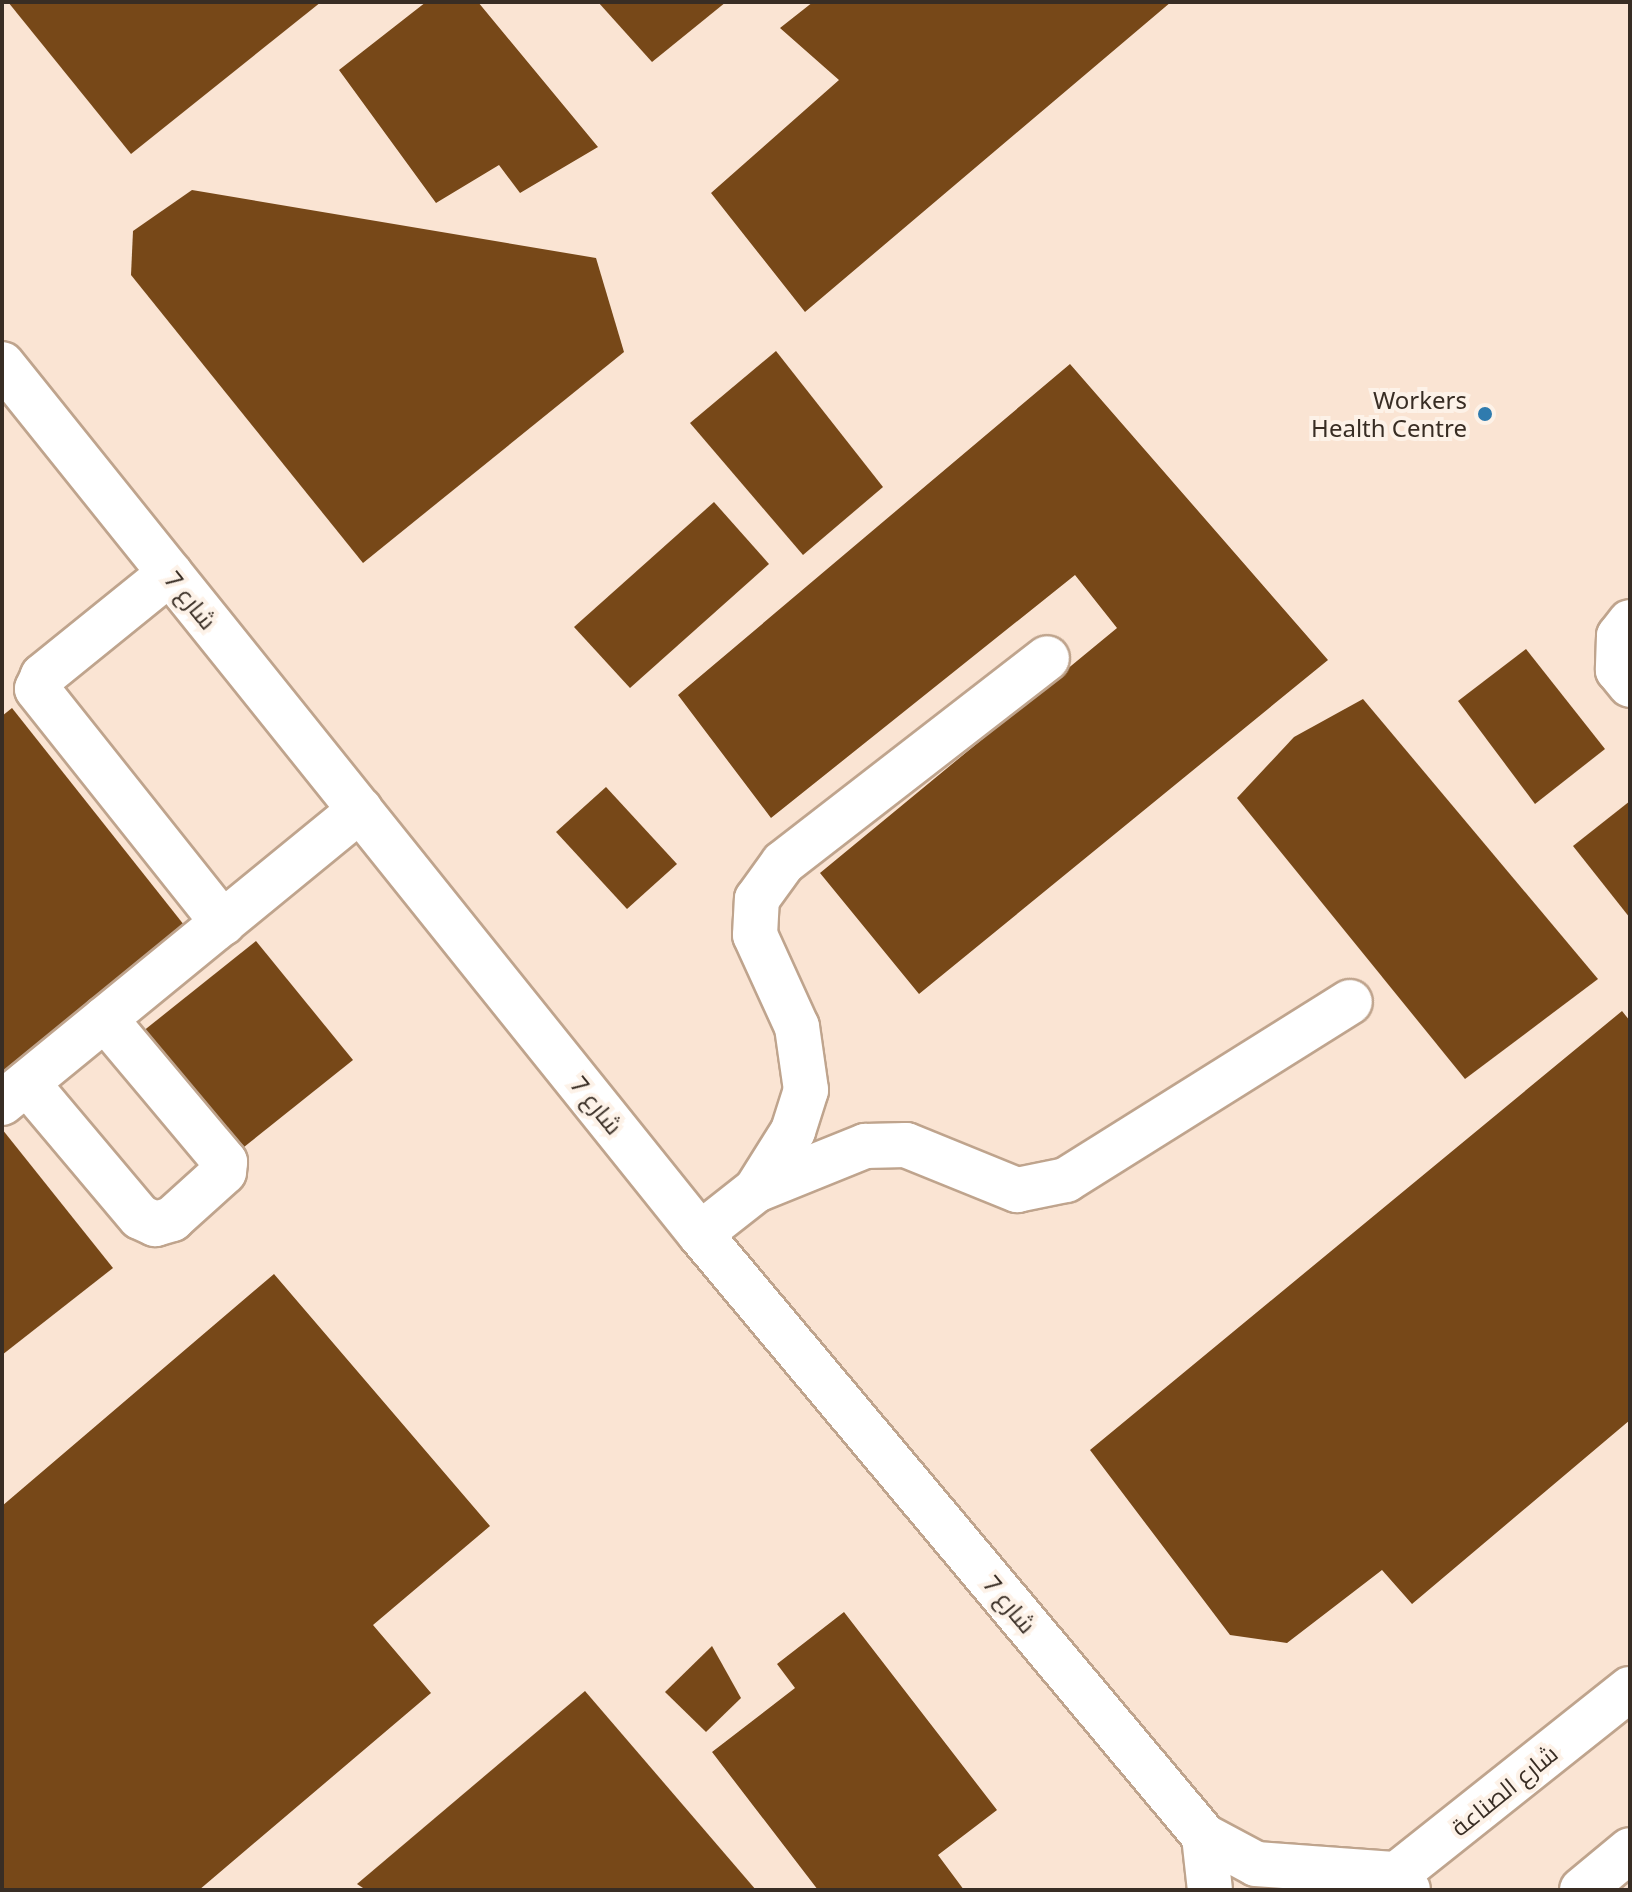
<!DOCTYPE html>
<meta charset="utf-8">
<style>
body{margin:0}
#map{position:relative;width:1632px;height:1892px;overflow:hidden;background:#fdf2e8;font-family:"Noto Sans",Cairo,sans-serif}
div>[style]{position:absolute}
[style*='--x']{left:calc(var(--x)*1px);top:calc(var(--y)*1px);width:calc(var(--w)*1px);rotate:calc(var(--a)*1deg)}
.built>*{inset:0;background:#fae4d3}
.building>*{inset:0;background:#774818}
.roads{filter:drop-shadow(2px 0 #bfa48d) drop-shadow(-2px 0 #bfa48d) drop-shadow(0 2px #bfa48d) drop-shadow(0 -2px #bfa48d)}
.minor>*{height:44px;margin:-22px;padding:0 22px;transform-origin:22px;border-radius:22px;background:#fff}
.dots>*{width:22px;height:22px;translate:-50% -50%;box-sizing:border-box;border:4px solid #fdf2e8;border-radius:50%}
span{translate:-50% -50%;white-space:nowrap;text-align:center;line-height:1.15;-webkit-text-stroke:8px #fdf2e8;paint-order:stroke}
.poi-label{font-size:24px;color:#382d24}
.right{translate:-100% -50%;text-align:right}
.street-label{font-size:24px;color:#382d24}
.frame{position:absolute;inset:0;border:4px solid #382d24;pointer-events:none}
</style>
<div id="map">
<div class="built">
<div style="clip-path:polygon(2px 2px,1630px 2px,1630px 1890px,2px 1890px)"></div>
</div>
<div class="building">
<div style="clip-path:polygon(8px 2px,321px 2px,131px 154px)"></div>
<div style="clip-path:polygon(426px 2px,478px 2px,598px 147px,520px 193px,499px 165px,436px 203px,339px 70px)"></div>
<div style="clip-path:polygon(598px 2px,726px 2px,652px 62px)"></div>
<div style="clip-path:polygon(813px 2px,1171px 2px,805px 312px,711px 193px,839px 80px,780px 28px)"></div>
<div style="clip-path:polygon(192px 190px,596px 258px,624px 352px,363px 563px,131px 275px,133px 231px)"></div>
<div style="clip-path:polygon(776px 351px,883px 487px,803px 555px,690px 423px)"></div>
<div style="clip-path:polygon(1070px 364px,1328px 660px,919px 994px,820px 873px,1117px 628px,1075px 575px,771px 818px,678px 695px)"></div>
<div style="clip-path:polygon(714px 502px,769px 564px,630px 688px,574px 627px)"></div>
<div style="clip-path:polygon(1526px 649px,1605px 749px,1535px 804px,1458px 701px)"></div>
<div style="clip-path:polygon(1363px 699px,1598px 979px,1465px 1079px,1237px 798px,1294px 737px)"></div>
<div style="clip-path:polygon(12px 708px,188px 930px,2px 1076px,2px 716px)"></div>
<div style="clip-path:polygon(606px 787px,677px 864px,627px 909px,556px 832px)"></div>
<div style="clip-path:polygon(1630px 801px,1630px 918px,1573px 846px)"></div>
<div style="clip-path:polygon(256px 941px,353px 1060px,239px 1151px,142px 1032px)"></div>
<div style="clip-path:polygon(1622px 1011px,1630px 1021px,1630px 1420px,1412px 1604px,1382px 1570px,1287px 1643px,1230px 1635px,1090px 1450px)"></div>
<div style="clip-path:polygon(2px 1129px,113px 1268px,2px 1355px)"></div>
<div style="clip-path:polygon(274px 1274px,490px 1526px,373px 1625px,431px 1693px,199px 1890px,2px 1890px,2px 1506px)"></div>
<div style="clip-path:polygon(844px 1612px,997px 1810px,938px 1855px,964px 1890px,818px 1890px,712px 1752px,795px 1688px,777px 1664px)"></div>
<div style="clip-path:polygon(712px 1646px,741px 1698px,706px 1732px,665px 1692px)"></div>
<div style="clip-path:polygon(585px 1691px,756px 1890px,366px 1890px,357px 1884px)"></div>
</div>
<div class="roads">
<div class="minor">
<div style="--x:2;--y:364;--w:1115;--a:51.26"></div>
<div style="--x:700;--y:1234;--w:785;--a:50.06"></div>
<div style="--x:1204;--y:1836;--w:59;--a:28.3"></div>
<div style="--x:1256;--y:1864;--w:141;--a:4.1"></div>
<div style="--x:1397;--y:1874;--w:19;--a:55"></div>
<div style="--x:170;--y:573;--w:164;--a:141"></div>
<div style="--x:43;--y:676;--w:14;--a:115"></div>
<div style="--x:37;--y:689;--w:299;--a:51.5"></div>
<div style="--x:1630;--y:622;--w:18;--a:128"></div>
<div style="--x:1619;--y:636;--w:34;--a:92"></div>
<div style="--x:1618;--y:670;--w:19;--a:51"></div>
<div style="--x:27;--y:1083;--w:175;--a:49.9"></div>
<div style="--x:140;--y:1217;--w:17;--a:25"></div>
<div style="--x:155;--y:1224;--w:18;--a:-16"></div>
<div style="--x:172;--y:1219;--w:70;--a:-42.1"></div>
<div style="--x:224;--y:1172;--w:10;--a:-84"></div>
<div style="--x:225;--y:1162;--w:187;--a:-130"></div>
<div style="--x:2;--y:1103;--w:463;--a:-39.3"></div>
<div style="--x:756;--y:1190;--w:118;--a:-22"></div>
<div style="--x:865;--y:1146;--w:41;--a:-1.4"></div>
<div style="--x:906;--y:1145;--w:120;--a:22.1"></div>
<div style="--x:1017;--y:1190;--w:50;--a:-11.5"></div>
<div style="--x:1066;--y:1180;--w:335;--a:-32.1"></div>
<div style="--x:700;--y:1234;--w:71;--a:-38.2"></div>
<div style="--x:756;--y:1190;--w:70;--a:-57.9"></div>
<div style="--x:793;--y:1131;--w:43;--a:-72.4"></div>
<div style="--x:806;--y:1090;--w:64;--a:-98.1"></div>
<div style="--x:797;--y:1027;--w:101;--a:-114.5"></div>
<div style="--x:755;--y:935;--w:36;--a:-87"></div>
<div style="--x:757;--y:899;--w:44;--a:-54.2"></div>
<div style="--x:783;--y:863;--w:334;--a:-37.8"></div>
<div style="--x:1204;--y:1836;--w:54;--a:83.7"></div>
<div style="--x:1377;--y:1890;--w:323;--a:-38.5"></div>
<div style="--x:1582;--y:1890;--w:62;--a:-39.8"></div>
</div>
</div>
<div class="dots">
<div style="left:1485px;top:414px;background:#2f7bae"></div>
</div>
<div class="poi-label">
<span class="right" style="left:1467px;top:414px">Workers<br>Health Centre</span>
</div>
<div class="street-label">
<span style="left:191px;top:600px;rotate:51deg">شارع 7</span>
<span style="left:597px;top:1105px;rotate:51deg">شارع 7</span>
<span style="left:1010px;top:1604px;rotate:50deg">شارع 7</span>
<span style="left:1504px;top:1790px;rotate:-39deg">شارع الصناعة</span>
</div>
<div class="frame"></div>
</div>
